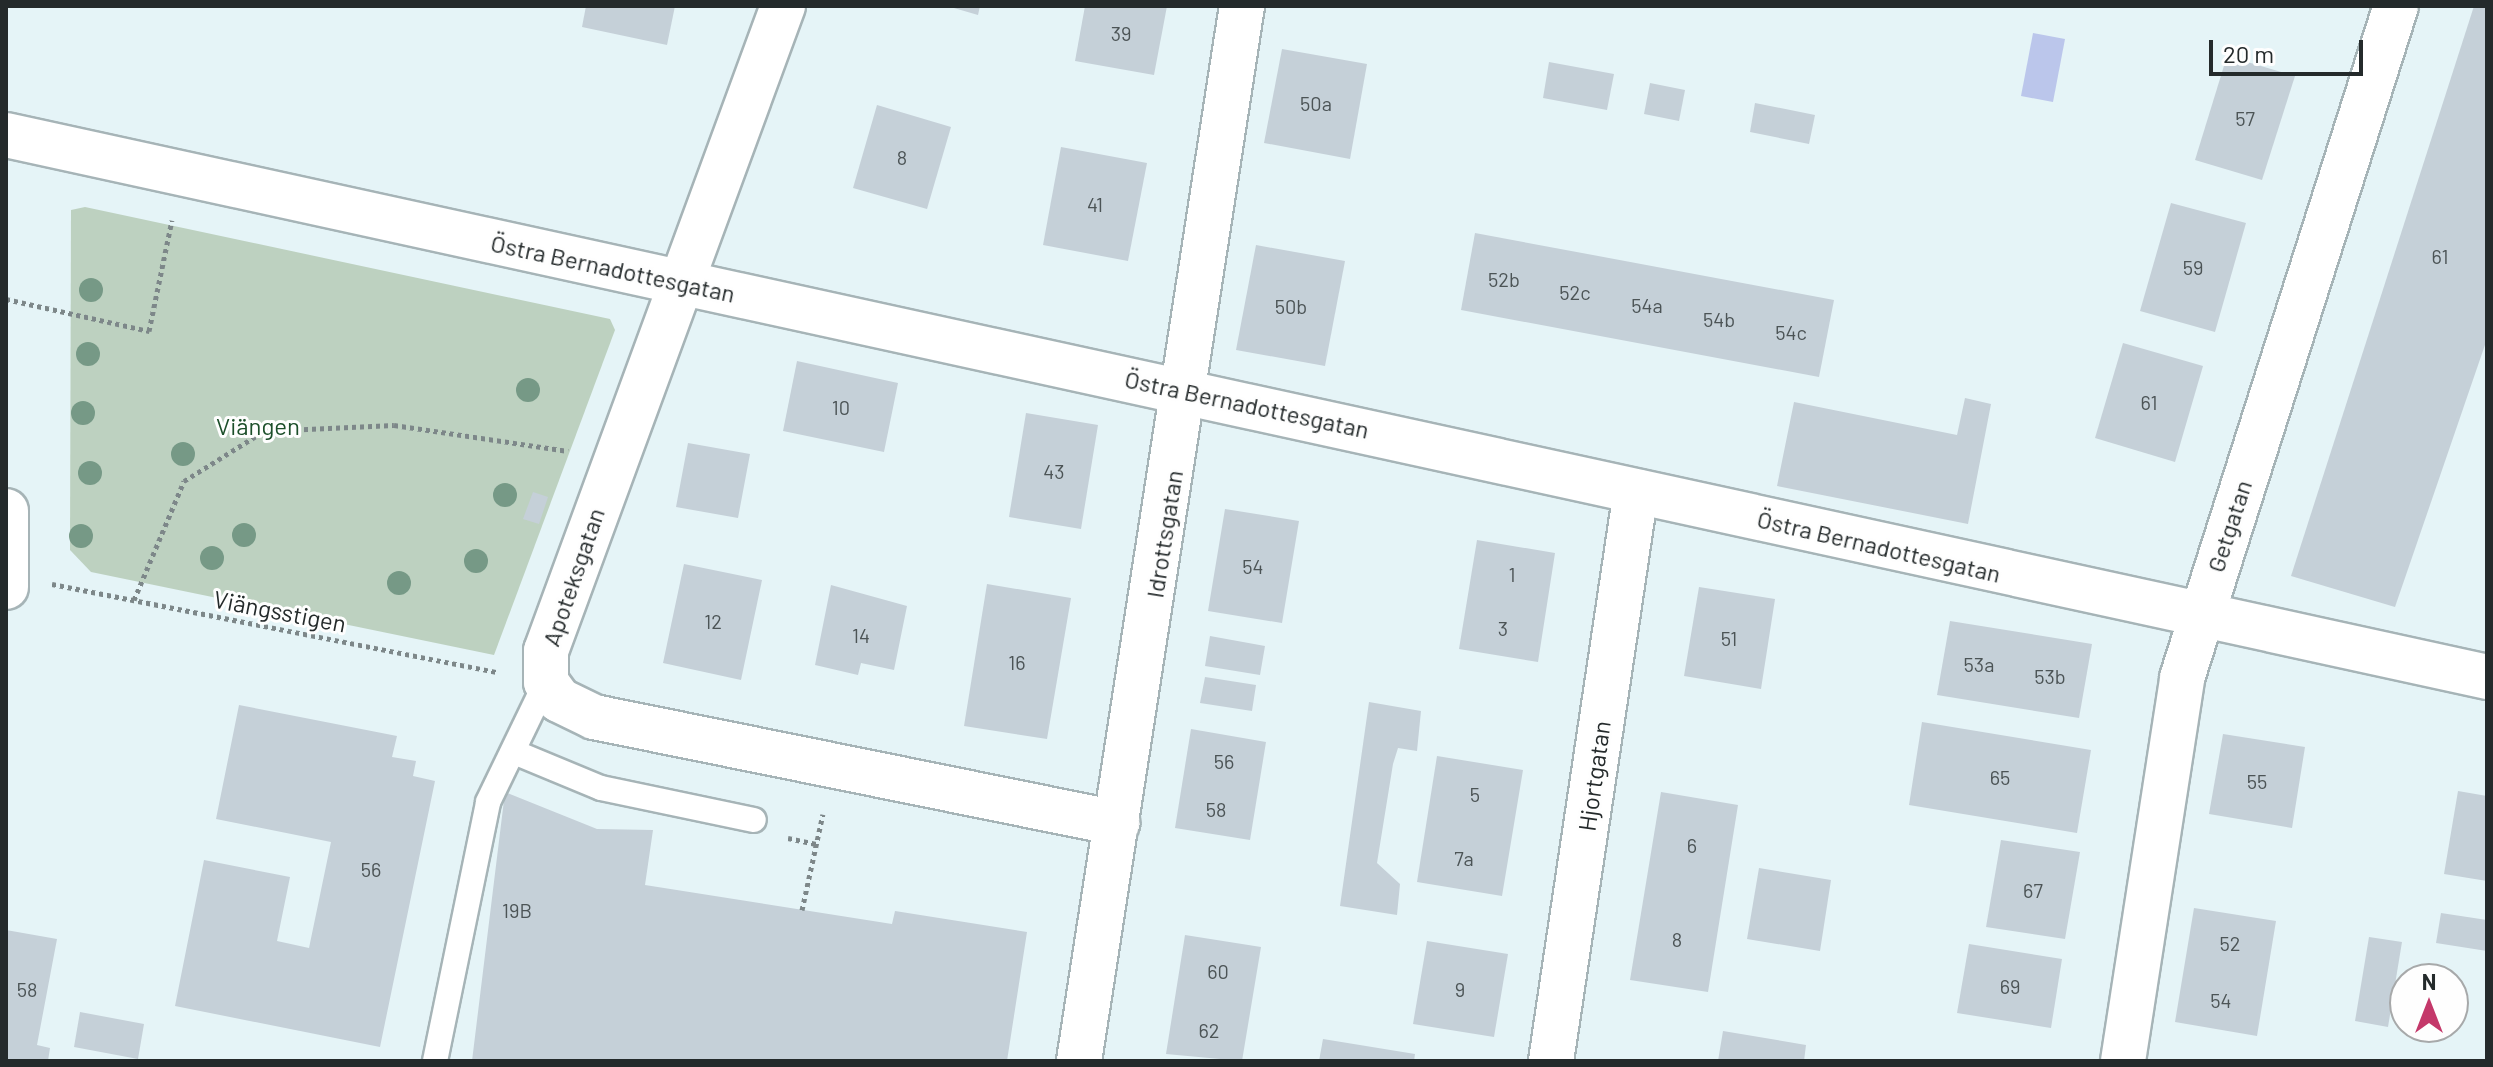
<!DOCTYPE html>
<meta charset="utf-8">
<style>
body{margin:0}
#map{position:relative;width:2493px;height:1067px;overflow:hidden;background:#e5f4f7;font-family:Barlow,sans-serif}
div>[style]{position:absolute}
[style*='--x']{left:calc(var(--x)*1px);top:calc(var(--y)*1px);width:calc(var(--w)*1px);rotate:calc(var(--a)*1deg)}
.green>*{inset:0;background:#bdd1c0}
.water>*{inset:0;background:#bbc6eb}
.building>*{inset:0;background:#c5d0d8}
.path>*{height:5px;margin-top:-2.5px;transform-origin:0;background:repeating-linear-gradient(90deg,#7d8789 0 4px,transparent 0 8px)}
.roads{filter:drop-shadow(2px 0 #a6b4b7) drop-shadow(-2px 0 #a6b4b7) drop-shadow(0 2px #a6b4b7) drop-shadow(0 -2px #a6b4b7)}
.lane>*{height:24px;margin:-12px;padding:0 12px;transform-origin:12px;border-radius:12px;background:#fff}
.street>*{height:44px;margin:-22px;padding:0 22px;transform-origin:22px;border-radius:22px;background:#fff}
.trees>*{width:24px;height:24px;margin:-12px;border-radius:50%;background:#769986}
span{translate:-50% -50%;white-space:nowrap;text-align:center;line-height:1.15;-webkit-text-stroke:6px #fefefe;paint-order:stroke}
.number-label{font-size:20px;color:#4c5456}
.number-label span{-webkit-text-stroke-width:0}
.street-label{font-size:24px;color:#242a2b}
.park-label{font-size:24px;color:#1c4f2a}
.frame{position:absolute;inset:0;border:8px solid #242a2b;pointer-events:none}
.north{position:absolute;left:2389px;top:963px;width:80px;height:80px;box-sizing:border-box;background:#fefefe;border:2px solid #a7a9aa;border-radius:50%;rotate:0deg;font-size:22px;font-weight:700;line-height:32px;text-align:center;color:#242a2b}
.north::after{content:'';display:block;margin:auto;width:28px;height:36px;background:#c4386a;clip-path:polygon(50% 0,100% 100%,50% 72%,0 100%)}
.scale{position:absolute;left:2209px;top:40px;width:154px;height:36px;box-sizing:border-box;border:4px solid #242a2b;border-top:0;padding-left:10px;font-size:24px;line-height:28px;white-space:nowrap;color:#242a2b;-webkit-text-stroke:6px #fefefe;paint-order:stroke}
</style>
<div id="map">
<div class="green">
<div style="clip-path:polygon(85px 207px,610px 319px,615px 330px,494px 655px,91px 572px,70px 550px,71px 210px)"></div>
</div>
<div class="water">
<div style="clip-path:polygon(2033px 33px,2065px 39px,2053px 102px,2021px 96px)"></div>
</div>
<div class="building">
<div style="clip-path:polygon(586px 6px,675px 6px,667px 45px,582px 27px)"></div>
<div style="clip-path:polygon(947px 6px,980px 6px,978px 15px)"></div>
<div style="clip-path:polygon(1085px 6px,1167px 6px,1154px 75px,1075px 61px)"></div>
<div style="clip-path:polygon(2474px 6px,2487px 6px,2487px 339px,2395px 607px,2291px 576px)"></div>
<div style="clip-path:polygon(1282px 49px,1367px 64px,1350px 159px,1264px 143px)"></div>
<div style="clip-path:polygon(2227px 56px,2295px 76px,2262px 180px,2195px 160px)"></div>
<div style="clip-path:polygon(1549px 62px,1614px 74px,1607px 110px,1543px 98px)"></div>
<div style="clip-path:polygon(1650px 83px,1685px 90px,1679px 121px,1644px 114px)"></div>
<div style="clip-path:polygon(1755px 103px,1815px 115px,1809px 144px,1750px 132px)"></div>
<div style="clip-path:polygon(877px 105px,951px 127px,927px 209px,853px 188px)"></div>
<div style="clip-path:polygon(1061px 147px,1147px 163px,1128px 261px,1043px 245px)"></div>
<div style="clip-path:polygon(2171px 203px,2246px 223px,2215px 332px,2140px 311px)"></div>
<div style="clip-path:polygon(1475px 233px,1834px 300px,1819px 377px,1461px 310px)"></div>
<div style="clip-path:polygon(1256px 245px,1345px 261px,1325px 366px,1236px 350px)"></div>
<div style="clip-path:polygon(2123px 343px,2203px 366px,2175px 462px,2095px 438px)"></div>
<div style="clip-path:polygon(797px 361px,898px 383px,884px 452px,783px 431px)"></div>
<div style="clip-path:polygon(1965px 398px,1991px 404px,1968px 524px,1777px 486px,1794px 402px,1957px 435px)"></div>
<div style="clip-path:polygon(1026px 413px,1098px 425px,1081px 529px,1009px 517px)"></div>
<div style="clip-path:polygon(688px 443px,750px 454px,738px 518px,676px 507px)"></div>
<div style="clip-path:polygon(533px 492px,548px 497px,539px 524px,523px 519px)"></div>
<div style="clip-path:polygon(1225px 509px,1299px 521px,1282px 623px,1208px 611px)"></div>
<div style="clip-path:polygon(1477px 540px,1555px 553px,1538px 662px,1459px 649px)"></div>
<div style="clip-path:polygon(684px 564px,762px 580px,741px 680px,663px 663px)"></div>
<div style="clip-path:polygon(987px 584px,1071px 598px,1047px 739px,964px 726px)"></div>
<div style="clip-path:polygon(831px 585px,907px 606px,894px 670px,861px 663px,858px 675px,815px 665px)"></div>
<div style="clip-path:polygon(1699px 587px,1775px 599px,1761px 689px,1684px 676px)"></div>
<div style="clip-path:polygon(1950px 621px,2092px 644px,2079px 718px,1937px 695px)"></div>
<div style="clip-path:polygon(1210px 636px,1265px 646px,1260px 675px,1205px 666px)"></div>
<div style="clip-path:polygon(1205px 677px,1256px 685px,1252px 711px,1200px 703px)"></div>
<div style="clip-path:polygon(1369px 702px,1421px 711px,1417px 751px,1398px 748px,1393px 764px,1377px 863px,1400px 884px,1397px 915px,1340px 906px)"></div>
<div style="clip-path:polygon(239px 705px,397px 736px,392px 757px,416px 761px,413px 776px,435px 781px,380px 1047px,175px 1006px,204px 860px,290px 877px,277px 941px,309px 948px,331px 842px,216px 819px)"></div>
<div style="clip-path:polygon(1922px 722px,2091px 750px,2077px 833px,1909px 805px)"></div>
<div style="clip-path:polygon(1191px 729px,1266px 742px,1250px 840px,1175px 828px)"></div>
<div style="clip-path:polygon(2223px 734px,2305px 747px,2292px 828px,2209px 814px)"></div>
<div style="clip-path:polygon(1437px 756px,1523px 770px,1502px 896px,1417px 882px)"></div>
<div style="clip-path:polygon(2458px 791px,2487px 796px,2487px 881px,2444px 874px)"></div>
<div style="clip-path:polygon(505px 792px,597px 829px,653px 830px,645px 885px,892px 924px,895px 911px,1027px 932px,1007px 1061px,472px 1061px)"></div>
<div style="clip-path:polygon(1661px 792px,1738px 805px,1708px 992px,1630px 980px)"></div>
<div style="clip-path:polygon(2001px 840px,2080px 852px,2065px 939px,1986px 927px)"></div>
<div style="clip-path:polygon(1759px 868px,1831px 880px,1820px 951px,1747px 939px)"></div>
<div style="clip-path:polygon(2194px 908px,2276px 921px,2257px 1036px,2175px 1022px)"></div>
<div style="clip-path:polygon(2441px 913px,2487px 920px,2487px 951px,2436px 943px)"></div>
<div style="clip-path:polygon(6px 930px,57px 939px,37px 1045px,50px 1048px,48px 1061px,6px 1061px)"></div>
<div style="clip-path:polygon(1185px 935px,1261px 947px,1242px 1061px,1166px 1054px)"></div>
<div style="clip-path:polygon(2369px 937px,2402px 942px,2388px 1027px,2355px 1021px)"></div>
<div style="clip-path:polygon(1427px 941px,1508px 954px,1494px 1037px,1413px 1024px)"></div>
<div style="clip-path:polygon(1969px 944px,2062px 959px,2051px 1028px,1957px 1013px)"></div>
<div style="clip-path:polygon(80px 1012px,144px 1024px,138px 1059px,74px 1047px)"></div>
<div style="clip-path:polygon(1723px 1031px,1806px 1045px,1804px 1061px,1718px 1061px)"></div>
<div style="clip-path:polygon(1323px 1039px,1415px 1054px,1414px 1061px,1319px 1061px)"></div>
</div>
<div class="path">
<div style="--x:6;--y:299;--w:147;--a:12.6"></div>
<div style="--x:149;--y:331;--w:113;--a:-78.3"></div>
<div style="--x:52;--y:584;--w:455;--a:11.2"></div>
<div style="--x:134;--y:600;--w:129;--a:-67.2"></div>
<div style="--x:184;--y:481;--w:94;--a:-32"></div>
<div style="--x:264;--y:431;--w:130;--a:-2.6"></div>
<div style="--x:394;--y:425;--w:176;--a:8.5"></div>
<div style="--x:788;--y:838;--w:30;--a:12"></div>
<div style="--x:802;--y:910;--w:98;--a:-77.7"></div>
</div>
<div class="roads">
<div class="lane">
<div style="--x:514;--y:752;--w:94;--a:22.5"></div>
<div style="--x:601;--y:788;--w:156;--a:11.8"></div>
<div style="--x:435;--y:1061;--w:264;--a:-78.4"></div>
<div style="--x:488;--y:802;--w:133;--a:-64.2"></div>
</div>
<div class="street">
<div style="--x:783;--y:6;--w:687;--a:110.18"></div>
<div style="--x:546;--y:651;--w:31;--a:90"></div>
<div style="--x:546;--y:682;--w:22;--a:54"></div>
<div style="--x:559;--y:700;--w:39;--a:26"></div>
<div style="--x:594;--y:717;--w:534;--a:11.46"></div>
<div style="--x:6;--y:135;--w:2540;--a:12.32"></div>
<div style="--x:6;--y:511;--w:76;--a:90"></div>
<div style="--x:1079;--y:1061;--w:1068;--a:-81.22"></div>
<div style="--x:1551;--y:1061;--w:576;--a:-81.52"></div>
<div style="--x:2123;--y:1061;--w:388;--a:-81.2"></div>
<div style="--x:2182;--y:678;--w:705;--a:-72.34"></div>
</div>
</div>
<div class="trees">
<div style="left:91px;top:290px"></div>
<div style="left:88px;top:354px"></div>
<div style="left:528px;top:390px"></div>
<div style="left:83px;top:413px"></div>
<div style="left:183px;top:454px"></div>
<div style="left:90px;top:473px"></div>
<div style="left:505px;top:495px"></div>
<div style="left:244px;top:535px"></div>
<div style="left:81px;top:536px"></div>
<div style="left:212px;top:558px"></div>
<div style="left:476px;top:561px"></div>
<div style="left:399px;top:583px"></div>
</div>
<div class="number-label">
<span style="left:1121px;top:33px">39</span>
<span style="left:1316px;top:103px">50a</span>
<span style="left:2245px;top:118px">57</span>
<span style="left:902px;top:157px">8</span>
<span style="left:1095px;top:204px">41</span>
<span style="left:2440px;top:256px">61</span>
<span style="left:2193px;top:267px">59</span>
<span style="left:1504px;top:279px">52b</span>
<span style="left:1575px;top:292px">52c</span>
<span style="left:1647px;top:305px">54a</span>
<span style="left:1291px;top:306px">50b</span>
<span style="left:1719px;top:319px">54b</span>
<span style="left:1791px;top:332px">54c</span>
<span style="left:2149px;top:402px">61</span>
<span style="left:841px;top:407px">10</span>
<span style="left:1054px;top:471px">43</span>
<span style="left:1253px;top:566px">54</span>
<span style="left:1512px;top:574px">1</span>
<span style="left:713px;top:621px">12</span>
<span style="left:1503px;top:628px">3</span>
<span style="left:861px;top:635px">14</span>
<span style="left:1729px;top:638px">51</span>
<span style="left:1017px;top:662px">16</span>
<span style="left:1979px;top:664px">53a</span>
<span style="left:2050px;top:676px">53b</span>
<span style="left:1224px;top:761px">56</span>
<span style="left:2000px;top:777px">65</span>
<span style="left:2257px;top:781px">55</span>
<span style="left:1475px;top:794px">5</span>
<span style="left:1216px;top:809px">58</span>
<span style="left:1692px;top:845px">6</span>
<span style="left:1464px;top:858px">7a</span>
<span style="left:371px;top:869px">56</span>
<span style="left:2033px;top:890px">67</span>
<span style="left:517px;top:910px">19B</span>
<span style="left:1677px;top:939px">8</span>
<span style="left:2230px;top:943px">52</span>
<span style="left:1218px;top:971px">60</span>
<span style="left:2010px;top:986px">69</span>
<span style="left:27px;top:989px">58</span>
<span style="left:1460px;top:989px">9</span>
<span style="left:2221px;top:1000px">54</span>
<span style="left:1209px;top:1030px">62</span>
</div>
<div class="street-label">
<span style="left:613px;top:268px;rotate:12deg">Östra Bernadottesgatan</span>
<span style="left:1247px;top:404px;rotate:12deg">Östra Bernadottesgatan</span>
<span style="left:2229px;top:526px;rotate:-72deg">Getgatan</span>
<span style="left:1164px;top:534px;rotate:-81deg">Idrottsgatan</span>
<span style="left:1879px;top:546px;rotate:13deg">Östra Bernadottesgatan</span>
<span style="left:573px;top:577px;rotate:-71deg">Apoteksgatan</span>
<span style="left:280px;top:611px;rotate:11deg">Viängsstigen</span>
<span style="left:1594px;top:776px;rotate:-82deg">Hjortgatan</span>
</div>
<div class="park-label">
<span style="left:258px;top:426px">Viängen</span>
</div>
<div class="frame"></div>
<div class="north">N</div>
<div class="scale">20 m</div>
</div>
